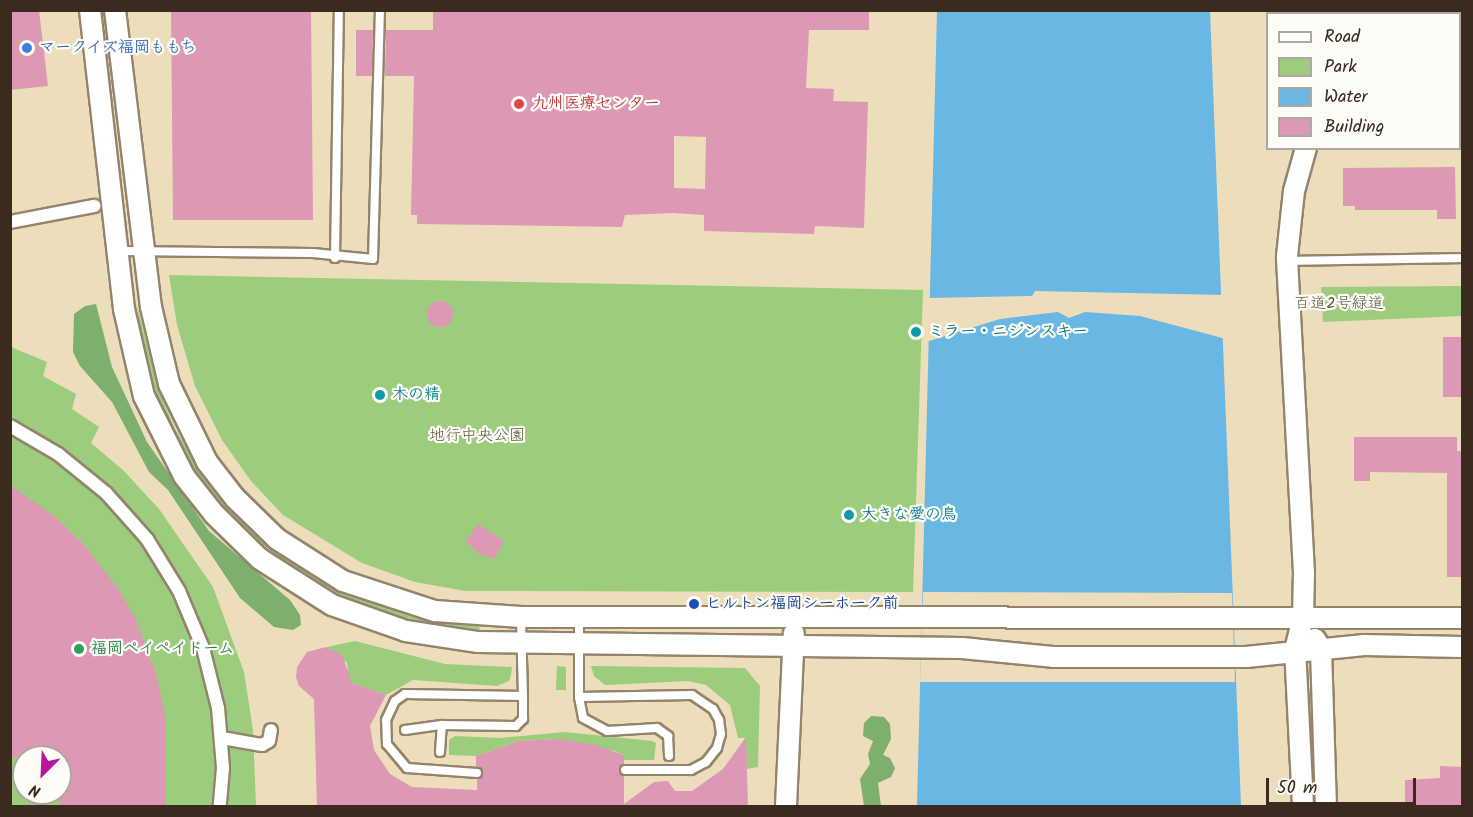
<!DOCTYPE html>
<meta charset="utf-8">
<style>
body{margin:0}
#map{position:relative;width:1473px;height:817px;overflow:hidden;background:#ecdebb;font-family:Kalam,"Klee One",sans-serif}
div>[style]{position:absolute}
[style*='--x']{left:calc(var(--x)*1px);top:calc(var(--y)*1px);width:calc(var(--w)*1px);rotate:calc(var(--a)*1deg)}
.green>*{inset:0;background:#9bcd7d}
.forest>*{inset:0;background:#7cb06c}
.water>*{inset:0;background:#69b7e3}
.pier>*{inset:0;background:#ecdebb}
.building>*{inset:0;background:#dc98b4}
.round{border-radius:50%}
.roads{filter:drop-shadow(2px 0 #94846c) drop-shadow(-2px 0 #94846c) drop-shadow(0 2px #94846c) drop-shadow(0 -2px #94846c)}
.service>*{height:8px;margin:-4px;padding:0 4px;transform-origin:4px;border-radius:4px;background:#fff}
.pedestrian>*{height:12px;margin:-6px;padding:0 6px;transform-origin:6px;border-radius:6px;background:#fff}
.tertiary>*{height:20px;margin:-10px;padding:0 10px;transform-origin:10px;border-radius:10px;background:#fff}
.dots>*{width:16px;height:16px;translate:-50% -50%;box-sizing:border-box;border:3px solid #fdfcf7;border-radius:50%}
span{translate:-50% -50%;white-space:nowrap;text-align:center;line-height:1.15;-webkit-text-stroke:4.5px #fdfcf7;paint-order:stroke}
.shop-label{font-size:16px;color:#366cbe;font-weight:700}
.left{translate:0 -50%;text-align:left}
.health-label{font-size:16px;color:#be3a42;font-weight:700}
.park-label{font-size:16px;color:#585b3a}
.culture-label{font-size:16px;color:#0d838f;font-weight:700}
.transit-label{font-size:16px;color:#164399;font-weight:700}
.leisure-label{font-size:16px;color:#27864d;font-weight:700}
.frame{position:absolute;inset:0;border:12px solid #3b2a1e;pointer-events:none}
.legend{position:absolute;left:1266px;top:12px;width:195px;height:138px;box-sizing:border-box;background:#fdfcf7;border:2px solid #afa8a0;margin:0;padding:8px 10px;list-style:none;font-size:18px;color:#3b2a1e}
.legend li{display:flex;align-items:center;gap:12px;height:30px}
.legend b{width:30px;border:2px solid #afa8a0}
.north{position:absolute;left:12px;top:745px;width:60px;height:60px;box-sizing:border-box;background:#fdfcf7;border:2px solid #afa8a0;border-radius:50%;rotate:204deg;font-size:16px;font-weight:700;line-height:24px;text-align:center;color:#3b2a1e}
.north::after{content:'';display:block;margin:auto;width:21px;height:27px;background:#b5179e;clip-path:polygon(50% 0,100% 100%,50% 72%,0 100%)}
.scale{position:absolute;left:1266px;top:778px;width:150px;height:27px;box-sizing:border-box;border:3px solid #3b2a1e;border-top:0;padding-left:8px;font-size:18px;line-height:21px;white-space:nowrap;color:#3b2a1e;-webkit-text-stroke:4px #fdfcf7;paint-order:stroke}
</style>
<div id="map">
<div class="green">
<div style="clip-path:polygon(103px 11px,105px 11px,128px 199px,126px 200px)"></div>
<div style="clip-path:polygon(169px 275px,923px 290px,913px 592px,465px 591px,415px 582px,362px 563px,283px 515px,251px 481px,222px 440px,195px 386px,177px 325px)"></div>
<div style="clip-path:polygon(1462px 286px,1462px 316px,1323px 322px,1321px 287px)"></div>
<div style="clip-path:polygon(137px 305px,158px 389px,175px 429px,198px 467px,247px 526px,270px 547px,338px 591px,409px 616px,479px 626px,480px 630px,408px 620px,337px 595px,304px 577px,244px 529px,193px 471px,171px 431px,145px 363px)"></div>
<div style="clip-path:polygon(evenodd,11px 347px,47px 362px,43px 376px,76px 394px,72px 409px,99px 427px,91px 443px,123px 470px,159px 509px,213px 587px,244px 672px,253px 730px,256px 806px,11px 806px,11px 347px,24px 757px,60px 757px,60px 793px,24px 793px,24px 757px)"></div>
<div style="clip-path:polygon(355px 641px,445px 664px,512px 667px,511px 675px,509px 681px,497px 686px,413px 680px,386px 695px,349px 682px,347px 663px,327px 647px)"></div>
<div style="clip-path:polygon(557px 666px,566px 667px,566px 690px,556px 690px)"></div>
<div style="clip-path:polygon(591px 666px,745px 668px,760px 686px,758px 767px,747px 769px,745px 738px,738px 738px,730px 705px,706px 685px,688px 681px,605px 685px,594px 676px)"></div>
<div style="clip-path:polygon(565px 732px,652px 741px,656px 743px,654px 760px,624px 760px,624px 755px,615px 751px,558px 739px,519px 741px,476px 756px,449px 755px,449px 740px,455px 736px,500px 738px)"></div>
</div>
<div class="forest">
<div style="clip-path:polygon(96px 304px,112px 367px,147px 442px,209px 531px,290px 600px,300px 615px,301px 625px,293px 630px,274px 627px,240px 598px,168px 490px,149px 472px,112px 402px,80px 366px,73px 352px,74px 314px,85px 306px)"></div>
<div style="clip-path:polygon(871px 716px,884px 717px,890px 724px,891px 739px,883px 755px,890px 758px,895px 768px,891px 777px,878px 783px,881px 806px,864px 806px,860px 779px,870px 764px,868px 754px,873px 741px,863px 736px,864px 723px)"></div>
</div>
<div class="water">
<div style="clip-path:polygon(937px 11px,1210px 11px,1241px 806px,917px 806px)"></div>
</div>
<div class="pier">
<div style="clip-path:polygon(1035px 291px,1225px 295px,1226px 339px,1140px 316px,1085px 312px,1069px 318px,1058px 312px,1000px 319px,926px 342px,927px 298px,1032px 296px)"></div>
<div style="clip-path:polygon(923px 592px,1232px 593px,1235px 682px,920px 682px)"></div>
</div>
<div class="building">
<div style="clip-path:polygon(10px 10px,39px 10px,48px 86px,10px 90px)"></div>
<div style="clip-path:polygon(171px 10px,311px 10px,313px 220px,173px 220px)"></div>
<div style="clip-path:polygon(evenodd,433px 10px,869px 10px,869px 30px,809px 30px,806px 88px,834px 89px,833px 101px,868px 102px,864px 228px,815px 226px,814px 234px,704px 231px,704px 215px,673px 213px,625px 215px,622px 227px,417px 224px,417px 215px,411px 215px,414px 76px,385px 76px,386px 30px,433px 30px,433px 10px,674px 136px,706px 137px,705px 189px,674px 188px,674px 136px)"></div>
<div style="clip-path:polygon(356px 30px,373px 30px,372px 76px,356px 76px)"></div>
<div style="clip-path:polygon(1455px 167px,1456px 219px,1437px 219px,1437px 210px,1355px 210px,1355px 206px,1343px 206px,1343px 168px)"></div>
<div class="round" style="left:427px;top:301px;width:26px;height:26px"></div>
<div style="clip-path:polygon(1443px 337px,1462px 337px,1462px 397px,1443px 397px)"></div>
<div style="clip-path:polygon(1354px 437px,1457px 437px,1457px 451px,1462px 451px,1462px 577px,1447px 577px,1447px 473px,1370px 472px,1370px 481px,1354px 481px)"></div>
<div style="clip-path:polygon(10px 485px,54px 516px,84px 545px,119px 590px,136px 620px,157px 677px,166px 721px,166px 807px,60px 807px,60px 757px,10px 757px)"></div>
<div style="clip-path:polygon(478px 524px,504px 541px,494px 559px,478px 553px,466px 541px)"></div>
<div style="clip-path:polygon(326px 647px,342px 655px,352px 683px,386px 695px,370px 726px,374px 750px,390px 774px,412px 787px,477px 790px,477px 779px,483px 773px,476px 767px,476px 756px,519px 741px,558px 739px,596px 745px,624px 755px,624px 764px,619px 769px,624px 776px,624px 804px,654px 782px,668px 781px,675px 791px,692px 791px,723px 769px,746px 737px,748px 807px,317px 807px,314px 699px,299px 686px,296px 677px,297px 667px,307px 652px)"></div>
<div style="clip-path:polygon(1440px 766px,1462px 767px,1462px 807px,1405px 807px,1405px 780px,1440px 778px)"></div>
</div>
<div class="roads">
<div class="service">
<div style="--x:1460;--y:135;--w:2;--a:0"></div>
<div style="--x:120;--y:251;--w:193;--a:0.6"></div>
<div style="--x:313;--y:253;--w:60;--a:5.7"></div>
<div style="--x:373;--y:259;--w:249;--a:-88.4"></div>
<div style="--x:335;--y:258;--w:248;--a:-89.1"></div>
<div style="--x:1287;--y:261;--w:175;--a:-1"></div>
<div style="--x:579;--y:618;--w:79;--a:90"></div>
<div style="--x:579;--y:697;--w:113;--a:-1"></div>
<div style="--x:692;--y:695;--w:25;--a:34"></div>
<div style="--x:713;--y:709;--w:13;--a:61"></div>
<div style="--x:719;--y:720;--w:14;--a:82"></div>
<div style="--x:721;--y:734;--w:15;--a:106"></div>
<div style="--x:717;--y:748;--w:18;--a:128"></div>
<div style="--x:706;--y:762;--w:17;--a:152"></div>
<div style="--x:691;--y:770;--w:66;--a:180"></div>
<div style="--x:579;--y:697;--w:21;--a:79"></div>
<div style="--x:583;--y:718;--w:27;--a:28"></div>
<div style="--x:607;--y:731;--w:50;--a:-3.4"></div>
<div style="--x:657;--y:728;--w:14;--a:36"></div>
<div style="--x:668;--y:736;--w:20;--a:87"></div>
<div style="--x:405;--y:730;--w:37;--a:-8"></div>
<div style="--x:442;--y:725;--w:74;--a:0.8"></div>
<div style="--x:516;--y:726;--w:10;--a:-45"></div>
<div style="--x:523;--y:719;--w:23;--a:-90"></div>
<div style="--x:440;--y:752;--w:27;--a:-86"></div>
<div style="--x:477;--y:773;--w:70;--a:-175.9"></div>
<div style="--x:407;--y:768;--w:31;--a:-130"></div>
<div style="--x:387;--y:744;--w:24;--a:-92"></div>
<div style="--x:386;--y:720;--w:21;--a:-65"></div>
<div style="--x:395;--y:701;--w:12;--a:-35"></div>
<div style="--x:405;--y:694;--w:118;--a:1"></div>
<div style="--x:523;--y:696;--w:78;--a:-91.5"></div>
</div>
<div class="pedestrian">
<div style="--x:10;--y:222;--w:86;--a:-10.8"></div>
<div style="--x:10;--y:426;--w:56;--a:30.3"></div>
<div style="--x:58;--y:454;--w:62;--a:39.1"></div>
<div style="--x:106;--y:493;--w:62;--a:48.3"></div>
<div style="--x:147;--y:539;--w:61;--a:58.4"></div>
<div style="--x:179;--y:591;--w:62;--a:67.2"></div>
<div style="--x:203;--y:648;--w:62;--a:76"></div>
<div style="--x:218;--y:708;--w:60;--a:85.2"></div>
<div style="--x:223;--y:768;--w:38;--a:95"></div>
<div style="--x:222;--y:738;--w:41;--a:9.9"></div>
<div style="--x:262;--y:745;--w:8;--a:-30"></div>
<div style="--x:269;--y:741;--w:11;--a:-80"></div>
</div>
<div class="tertiary">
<div style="--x:90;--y:10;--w:301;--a:83.5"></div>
<div style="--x:124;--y:309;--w:89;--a:77.1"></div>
<div style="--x:144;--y:396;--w:89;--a:63.4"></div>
<div style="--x:184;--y:476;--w:48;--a:51.7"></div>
<div style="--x:214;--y:514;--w:64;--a:44.4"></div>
<div style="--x:260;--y:559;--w:85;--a:32.6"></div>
<div style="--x:332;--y:605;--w:78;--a:19.4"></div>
<div style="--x:406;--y:631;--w:73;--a:8.7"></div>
<div style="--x:478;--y:642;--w:484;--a:0.7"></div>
<div style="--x:962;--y:648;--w:91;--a:5.6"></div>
<div style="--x:1053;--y:657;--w:193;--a:0"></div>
<div style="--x:1246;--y:657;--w:119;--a:-5.8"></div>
<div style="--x:1364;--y:645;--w:98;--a:1.2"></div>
<div style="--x:115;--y:10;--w:299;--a:83.1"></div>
<div style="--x:151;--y:307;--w:79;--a:76.8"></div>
<div style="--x:169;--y:384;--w:87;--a:64"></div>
<div style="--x:207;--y:462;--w:46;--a:52.1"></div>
<div style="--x:235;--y:498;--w:59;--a:44.3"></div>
<div style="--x:277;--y:539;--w:78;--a:32.5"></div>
<div style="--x:343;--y:581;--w:97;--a:18.1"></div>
<div style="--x:435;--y:611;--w:86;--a:4"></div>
<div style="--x:521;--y:617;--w:941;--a:0.06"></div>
<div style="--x:1400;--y:14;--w:5;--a:-53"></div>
<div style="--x:1315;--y:639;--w:12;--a:59"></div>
<div style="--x:1321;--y:649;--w:157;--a:88.2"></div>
<div style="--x:786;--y:806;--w:173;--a:-87.4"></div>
<div style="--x:1303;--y:806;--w:156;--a:-92.9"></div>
<div style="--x:1295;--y:650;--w:32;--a:-76"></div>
<div style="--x:1303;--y:619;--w:46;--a:-88.8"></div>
<div style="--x:1304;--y:573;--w:317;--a:-93.1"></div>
<div style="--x:1287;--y:256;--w:65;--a:-83.9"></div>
<div style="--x:1294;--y:191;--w:45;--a:-74.4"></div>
</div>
</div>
<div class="dots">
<div style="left:27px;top:48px;background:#3f7fe0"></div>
<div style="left:519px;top:104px;background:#e0444e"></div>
<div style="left:916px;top:332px;background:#0f9aa8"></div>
<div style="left:380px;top:395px;background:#0f9aa8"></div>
<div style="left:849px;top:515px;background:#0f9aa8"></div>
<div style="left:694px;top:604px;background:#1a4fb4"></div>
<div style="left:79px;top:649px;background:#2e9e5b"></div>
</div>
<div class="shop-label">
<span class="left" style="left:39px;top:48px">マークイズ福岡ももち</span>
</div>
<div class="health-label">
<span class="left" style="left:532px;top:104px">九州医療センター</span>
</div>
<div class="park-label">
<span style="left:1339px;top:304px">百道2号緑道</span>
<span style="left:477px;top:436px">地行中央公園</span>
</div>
<div class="culture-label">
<span class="left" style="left:928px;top:332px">ミラー・ニジンスキー</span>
<span class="left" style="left:392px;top:395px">木の精</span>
<span class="left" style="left:861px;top:515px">大きな愛の鳥</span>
</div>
<div class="transit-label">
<span class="left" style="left:706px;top:604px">ヒルトン福岡シーホーク前</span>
</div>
<div class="leisure-label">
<span class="left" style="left:91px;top:649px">福岡ペイペイドーム</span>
</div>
<div class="frame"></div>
<ul class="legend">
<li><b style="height:8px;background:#fff"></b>Road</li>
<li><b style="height:16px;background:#9bcd7d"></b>Park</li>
<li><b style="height:16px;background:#69b7e3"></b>Water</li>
<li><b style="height:16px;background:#dc98b4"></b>Building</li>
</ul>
<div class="north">N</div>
<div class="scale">50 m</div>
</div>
